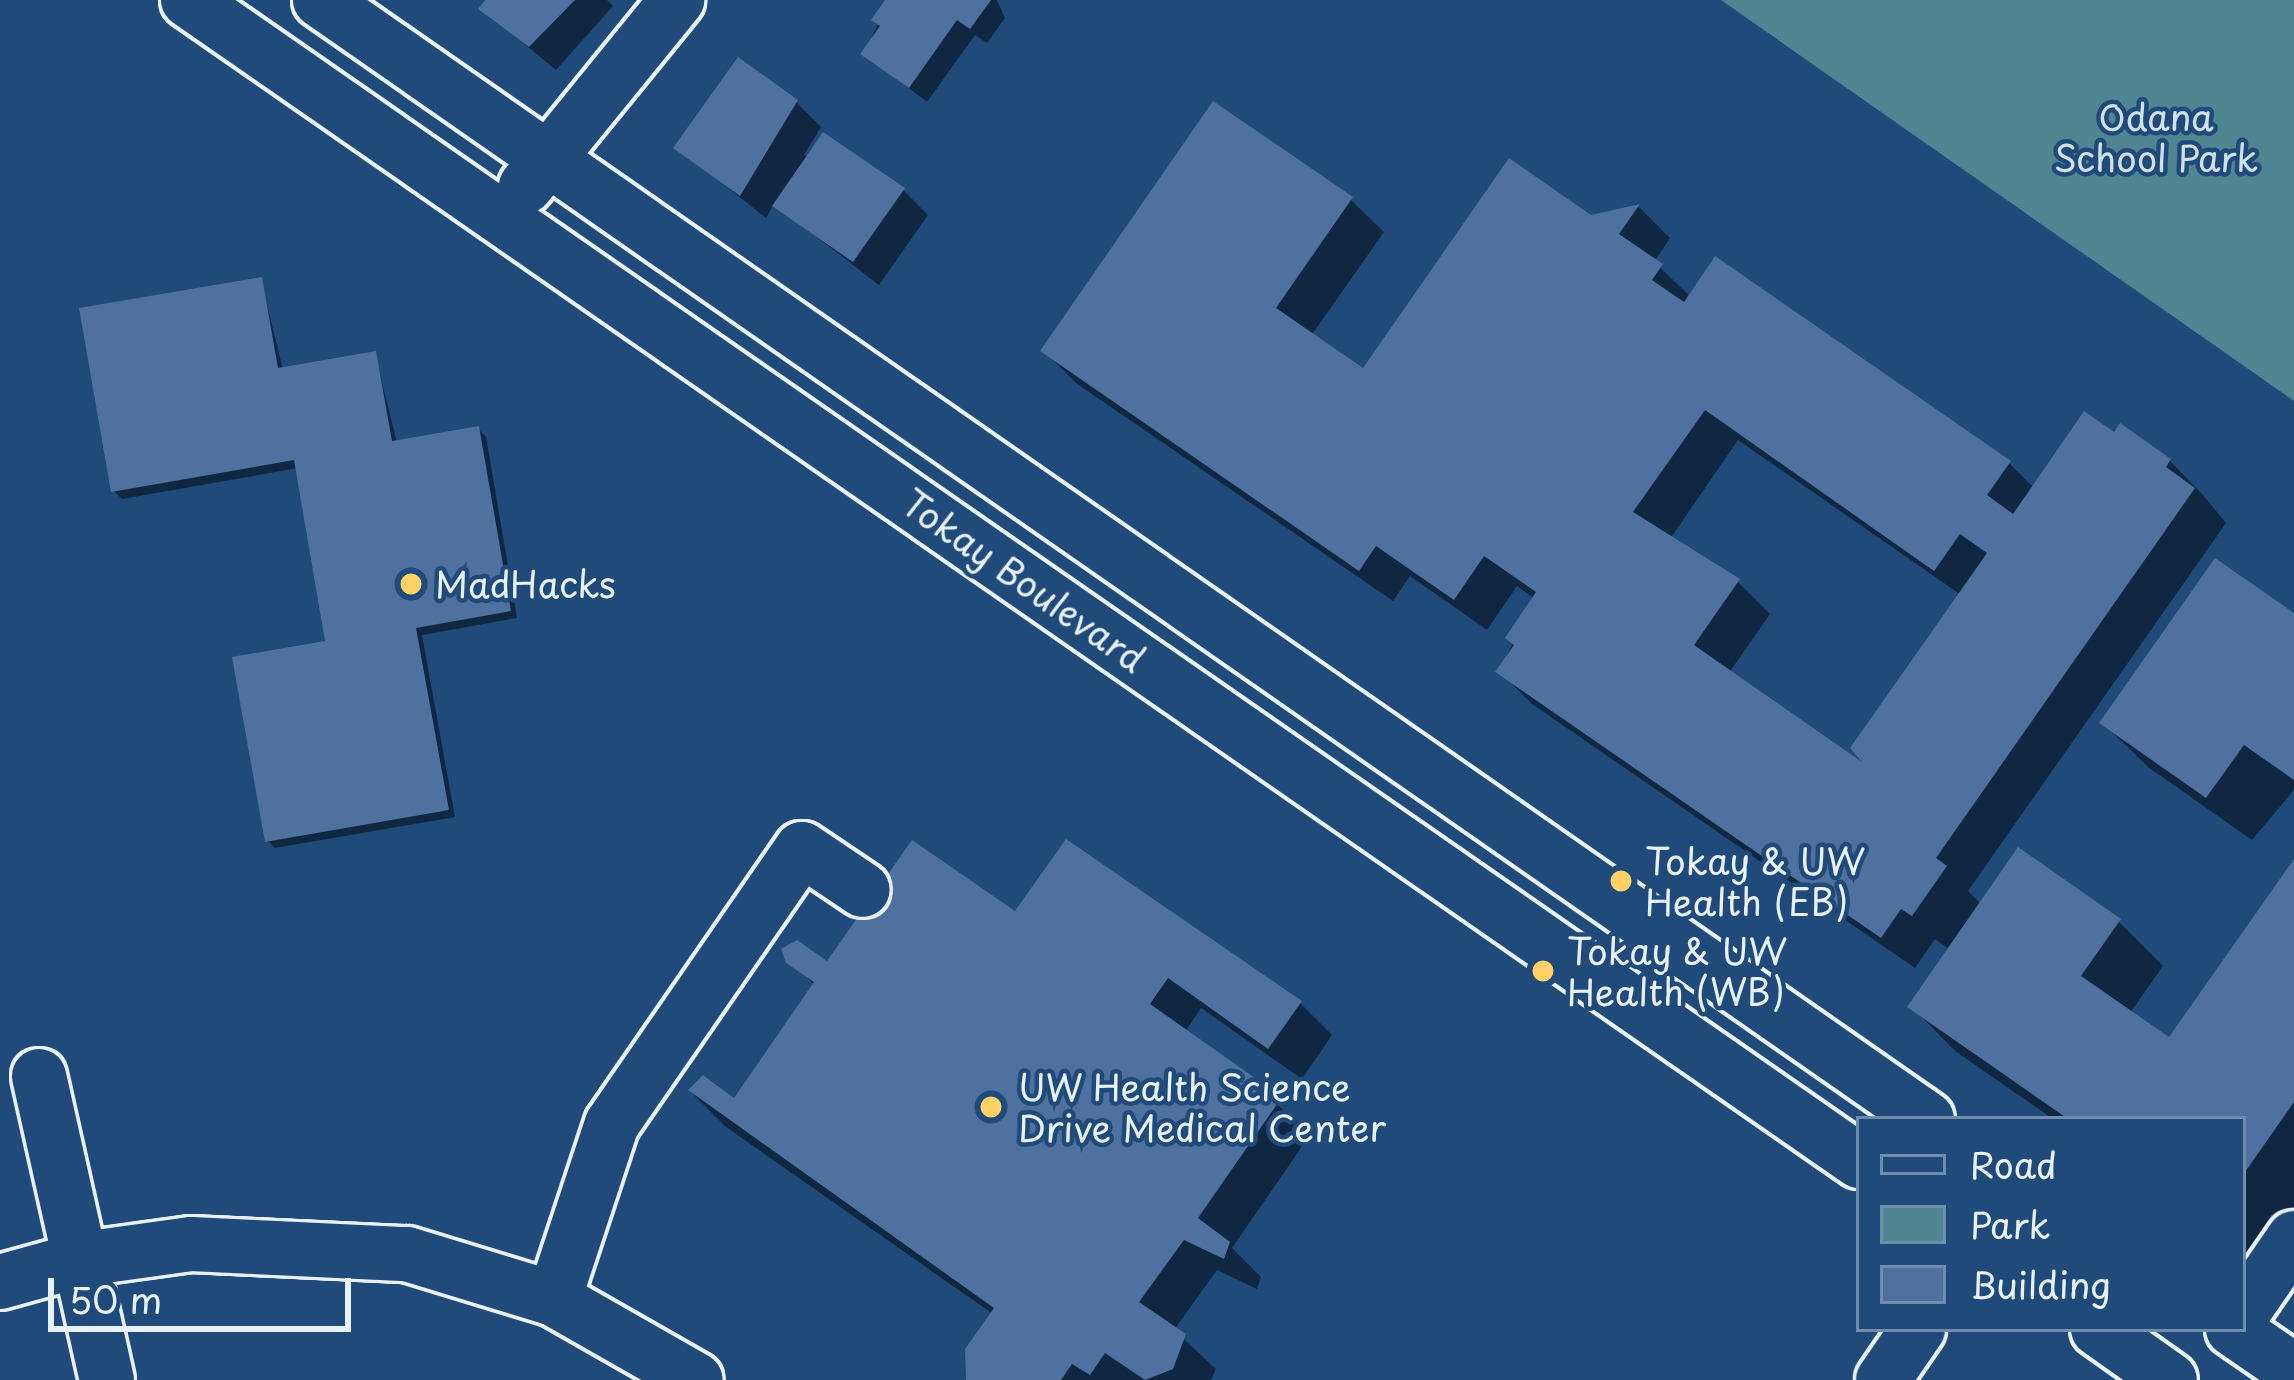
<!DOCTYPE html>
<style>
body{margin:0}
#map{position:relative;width:2294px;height:1380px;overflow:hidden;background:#1f4a7a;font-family:"Playpen Sans",sans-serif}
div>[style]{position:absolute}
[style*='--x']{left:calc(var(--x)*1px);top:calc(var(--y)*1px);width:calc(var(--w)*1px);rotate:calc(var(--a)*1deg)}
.green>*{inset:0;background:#508592}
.shadow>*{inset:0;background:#0007}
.building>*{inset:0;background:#4e71a0}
.roads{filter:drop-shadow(3px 0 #e8f1f8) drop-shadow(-3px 0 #e8f1f8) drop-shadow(0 3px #e8f1f8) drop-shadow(0 -3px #e8f1f8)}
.minor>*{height:54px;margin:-27px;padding:0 27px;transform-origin:27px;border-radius:27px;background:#1f4a7a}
.dots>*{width:33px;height:33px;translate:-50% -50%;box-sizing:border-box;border:6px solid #1f4a7a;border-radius:50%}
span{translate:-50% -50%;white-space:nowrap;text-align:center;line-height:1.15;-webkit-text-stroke:9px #1f4a7a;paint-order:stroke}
.park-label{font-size:36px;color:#d1e1e9}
.street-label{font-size:36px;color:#e8f1f8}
.poi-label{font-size:36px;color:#e8f1f8}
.left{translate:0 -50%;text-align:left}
.legend{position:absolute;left:1856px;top:1116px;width:390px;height:216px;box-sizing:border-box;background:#1f4a7a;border:3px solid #6f8dac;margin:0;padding:15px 21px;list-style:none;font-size:36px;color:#e8f1f8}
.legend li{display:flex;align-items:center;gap:24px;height:60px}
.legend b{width:60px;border:3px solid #6f8dac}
.scale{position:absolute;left:48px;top:1278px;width:303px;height:54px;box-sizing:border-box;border:6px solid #e8f1f8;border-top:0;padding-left:15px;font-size:36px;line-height:42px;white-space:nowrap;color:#e8f1f8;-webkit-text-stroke:9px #1f4a7a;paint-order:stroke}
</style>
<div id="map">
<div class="green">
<div style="clip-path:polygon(1721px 0,2294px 0,2294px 401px)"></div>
</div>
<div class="shadow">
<div style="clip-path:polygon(489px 0,607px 0,613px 6px,556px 70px,482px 9px)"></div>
<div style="clip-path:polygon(889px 0,997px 0,1005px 18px,987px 43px,975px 35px,927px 102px,864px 54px)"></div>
<div style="clip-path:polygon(796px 102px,821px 127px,804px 155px,903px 190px,928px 215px,879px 285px,774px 204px,766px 218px,677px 147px)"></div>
<div style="clip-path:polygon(evenodd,1214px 105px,1351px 200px,1384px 232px,1311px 336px,1364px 372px,1590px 218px,1639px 207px,1670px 238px,1654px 262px,1691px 297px,2009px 463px,2034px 488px,2115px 436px,2170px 461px,2202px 494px,2226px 523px,1968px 891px,1982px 905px,2119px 922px,2163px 966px,2130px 1013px,2170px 1041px,2294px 864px,2294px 1210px,2258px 1262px,2243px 1252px,2243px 1119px,2053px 1119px,1955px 1051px,1911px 1006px,1950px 950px,1935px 939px,1915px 968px,1532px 704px,1499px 671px,1535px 599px,1517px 586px,1487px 630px,1410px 576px,1393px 601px,1076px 383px,1044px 351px,1214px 105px,1738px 440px,1961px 595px,1874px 772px,1729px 673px,1770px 614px,1738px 582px,1670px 539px,1738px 440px)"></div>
<div style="clip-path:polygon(261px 280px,283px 370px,375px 354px,397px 443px,478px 429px,486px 437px,517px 618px,422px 635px,455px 817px,275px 848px,267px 840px,329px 643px,298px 468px,122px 499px,114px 491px)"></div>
<div style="clip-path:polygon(2294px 617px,2294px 790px,2252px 840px,2148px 767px,2103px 723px)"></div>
<div style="clip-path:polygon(1016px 915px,1300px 1003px,1332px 1035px,1302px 1079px,1201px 1008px,1185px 1032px,1312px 1132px,1232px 1248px,1261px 1277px,1257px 1289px,1217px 1270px,1174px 1330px,1216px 1369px,1211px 1380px,971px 1380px,993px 1314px,726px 1127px,693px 1094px,692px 1086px,734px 1102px,816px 986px,784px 955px,828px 965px)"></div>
</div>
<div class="building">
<div style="clip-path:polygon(485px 0,575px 0,529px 47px,478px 9px)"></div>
<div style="clip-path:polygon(885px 0,991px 0,970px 29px,957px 20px,909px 88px,860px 54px,880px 26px,871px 20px)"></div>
<div style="clip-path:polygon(738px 57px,798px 100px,740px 196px,673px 148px)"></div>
<div style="clip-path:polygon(evenodd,1213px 101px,1353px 197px,1276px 308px,1363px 368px,1509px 158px,1591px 215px,1640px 204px,1619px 234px,1663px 264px,1652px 280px,1684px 302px,1715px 256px,2011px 461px,1987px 495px,2013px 514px,2084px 411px,2114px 432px,2120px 423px,2171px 459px,2166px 467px,2195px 488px,1936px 858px,1947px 866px,1912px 916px,1901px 909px,1881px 938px,1495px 672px,1514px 645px,1505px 638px,1536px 592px,1484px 556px,1454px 600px,1376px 546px,1359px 571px,1040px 351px,1213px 101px,1705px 410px,1934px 571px,1960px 534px,1987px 553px,1850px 748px,1862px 762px,1694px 645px,1740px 579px,1633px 512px,1705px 410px)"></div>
<div style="clip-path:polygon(823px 132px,905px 188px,853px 262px,772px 206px)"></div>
<div style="clip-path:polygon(262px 277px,278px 368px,376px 351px,392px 441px,479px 426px,511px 611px,416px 628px,449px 810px,265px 842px,232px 657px,325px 641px,294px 460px,111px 492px,79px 308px)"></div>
<div style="clip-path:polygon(2215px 558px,2294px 613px,2294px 780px,2244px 745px,2206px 798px,2099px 723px)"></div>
<div style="clip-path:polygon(1066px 839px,1302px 1001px,1268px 1049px,1168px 978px,1150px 1004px,1282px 1097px,1198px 1218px,1230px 1242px,1224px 1259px,1184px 1240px,1139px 1302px,1186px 1334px,1173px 1369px,1145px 1380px,1105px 1353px,1090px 1375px,1072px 1364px,1061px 1380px,966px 1380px,965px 1349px,994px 1308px,688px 1090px,703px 1075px,734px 1098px,814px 982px,786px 963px,781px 949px,797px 940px,827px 961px,912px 840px,1015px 911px)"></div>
<div style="clip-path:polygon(2018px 847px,2121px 919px,2081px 976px,2169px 1037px,2294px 859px,2294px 1102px,2243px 1175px,2243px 1119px,2068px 1119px,1907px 1007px)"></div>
</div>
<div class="roads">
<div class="minor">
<div style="--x:188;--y:0;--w:2035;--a:34.79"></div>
<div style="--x:320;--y:0;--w:1958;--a:34.85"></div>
<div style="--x:526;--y:186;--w:240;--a:-50.9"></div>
<div style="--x:39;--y:1076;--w:312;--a:77.4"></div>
<div style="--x:0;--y:1282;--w:86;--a:-15.5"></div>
<div style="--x:83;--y:1259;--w:109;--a:-7.9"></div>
<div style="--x:191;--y:1244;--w:216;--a:2.7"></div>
<div style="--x:407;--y:1254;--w:154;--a:17"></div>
<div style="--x:554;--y:1299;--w:163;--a:29.7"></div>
<div style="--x:554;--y:1299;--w:184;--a:-71.7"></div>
<div style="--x:612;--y:1124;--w:334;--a:-55.4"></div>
<div style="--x:802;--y:849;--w:73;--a:33.9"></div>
<div style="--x:2243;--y:1312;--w:90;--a:-55.4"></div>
<div style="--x:2098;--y:1329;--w:88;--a:35.3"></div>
<div style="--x:2233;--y:1329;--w:74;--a:34.5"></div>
<div style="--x:1883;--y:1380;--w:62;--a:-55.5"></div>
</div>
</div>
<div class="dots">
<div style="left:411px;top:584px;background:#ffd166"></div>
<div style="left:1621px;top:881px;background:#ffd166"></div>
<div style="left:1543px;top:971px;background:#ffd166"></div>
<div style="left:991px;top:1107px;background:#ffd166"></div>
</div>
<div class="park-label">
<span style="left:2156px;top:137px">Odana<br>School Park</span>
</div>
<div class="street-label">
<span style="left:1024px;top:580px;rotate:35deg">Tokay Boulevard</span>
</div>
<div class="poi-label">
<span class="left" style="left:435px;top:584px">MadHacks</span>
<span class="left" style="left:1645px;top:881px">Tokay &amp; UW<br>Health (EB)</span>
<span class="left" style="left:1567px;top:971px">Tokay &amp; UW<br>Health (WB)</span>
<span class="left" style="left:1018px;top:1107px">UW Health Science<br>Drive Medical Center</span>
</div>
<ul class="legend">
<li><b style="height:15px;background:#1f4a7a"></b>Road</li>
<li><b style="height:33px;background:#508592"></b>Park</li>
<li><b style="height:33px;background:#4e71a0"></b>Building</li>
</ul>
<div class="scale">50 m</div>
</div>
